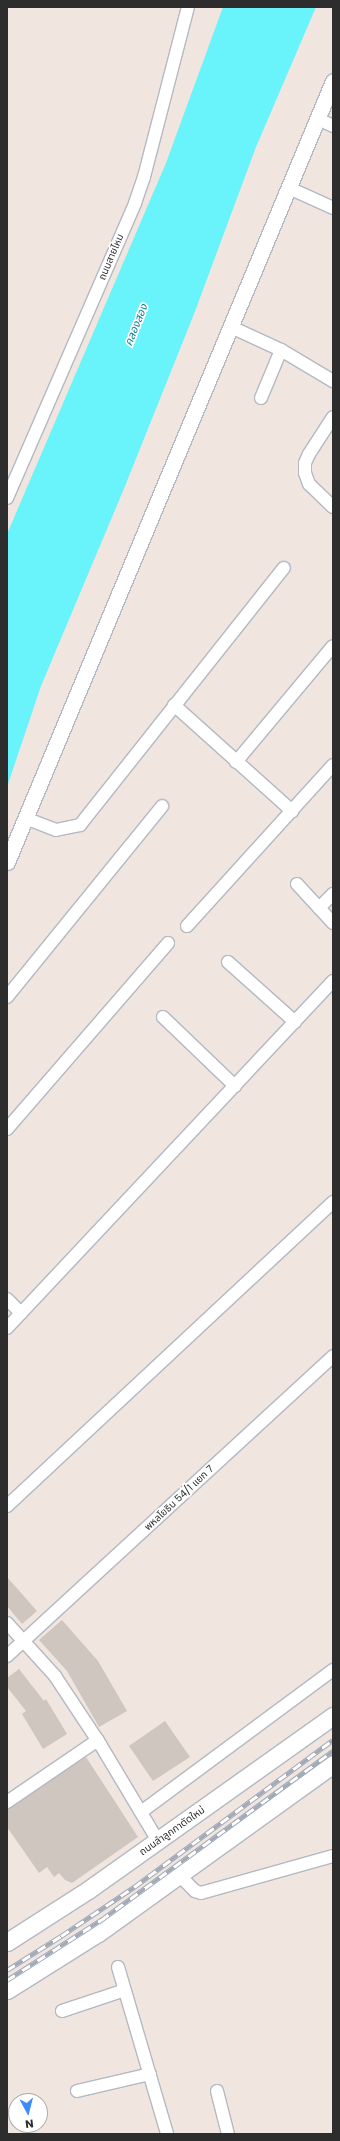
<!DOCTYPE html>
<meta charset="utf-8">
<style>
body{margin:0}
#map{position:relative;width:340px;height:2141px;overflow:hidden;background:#f0e5df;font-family:Poppins,"Noto Sans Thai",sans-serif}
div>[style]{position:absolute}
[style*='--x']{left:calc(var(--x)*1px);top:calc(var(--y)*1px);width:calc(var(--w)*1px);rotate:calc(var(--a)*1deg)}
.water>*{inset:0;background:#69f3fa}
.building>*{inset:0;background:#cfc6c0}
.roads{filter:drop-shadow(1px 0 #b3b9c2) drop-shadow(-1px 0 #b3b9c2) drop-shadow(0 1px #b3b9c2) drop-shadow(0 -1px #b3b9c2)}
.minor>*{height:12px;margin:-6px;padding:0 6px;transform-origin:6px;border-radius:6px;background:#fff}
.tertiary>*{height:15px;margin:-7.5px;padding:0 7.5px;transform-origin:7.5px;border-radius:7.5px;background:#fff}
.secondary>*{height:17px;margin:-8.5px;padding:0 8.5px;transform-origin:8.5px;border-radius:8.5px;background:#fff}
.rail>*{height:4.5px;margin-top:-2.25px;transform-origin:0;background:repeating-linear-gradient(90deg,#fff 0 9px,#a1aab9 0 18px);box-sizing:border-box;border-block:1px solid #a1aab9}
span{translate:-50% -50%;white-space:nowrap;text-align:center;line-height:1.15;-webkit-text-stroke:3.5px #fff;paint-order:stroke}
.street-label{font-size:10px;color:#2d2d2d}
.water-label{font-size:11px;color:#037e8f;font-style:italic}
.frame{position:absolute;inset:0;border:8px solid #2d2d2d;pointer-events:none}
.north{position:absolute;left:8px;top:2093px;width:40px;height:40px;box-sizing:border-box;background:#fff;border:1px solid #ababab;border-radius:50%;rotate:173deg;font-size:11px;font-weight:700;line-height:16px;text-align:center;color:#2d2d2d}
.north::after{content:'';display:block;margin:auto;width:14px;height:18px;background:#3d8bff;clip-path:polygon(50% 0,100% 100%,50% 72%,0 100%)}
</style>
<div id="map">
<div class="water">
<div style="clip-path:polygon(223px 7px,316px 7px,256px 147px,194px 314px,123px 491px,41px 686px,7px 787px,7px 534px,166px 163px)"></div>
</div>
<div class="building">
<div style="clip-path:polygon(7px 1577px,37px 1611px,22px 1624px,7px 1606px)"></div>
<div style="clip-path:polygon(62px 1620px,98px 1661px,127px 1711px,99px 1727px,67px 1671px,39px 1640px)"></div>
<div style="clip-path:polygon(19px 1669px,44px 1701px,46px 1699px,67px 1734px,43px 1749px,22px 1714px,26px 1711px,7px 1687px,7px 1678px)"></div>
<div style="clip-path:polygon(165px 1721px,190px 1757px,153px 1781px,129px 1746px)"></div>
<div style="clip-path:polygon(86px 1757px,138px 1837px,72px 1883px,65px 1880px,59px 1873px,54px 1877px,47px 1867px,39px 1873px,7px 1827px,7px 1809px)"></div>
</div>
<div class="roads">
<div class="minor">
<div style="--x:318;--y:119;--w:17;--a:25"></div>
<div style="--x:289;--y:188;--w:48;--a:24.4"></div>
<div style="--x:231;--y:327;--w:55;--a:24.7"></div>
<div style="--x:281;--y:350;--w:61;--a:30.8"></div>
<div style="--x:261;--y:398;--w:52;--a:-67.4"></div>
<div style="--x:333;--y:417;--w:44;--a:123"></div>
<div style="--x:309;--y:454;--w:10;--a:114"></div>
<div style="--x:305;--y:463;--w:10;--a:90"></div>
<div style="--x:305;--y:473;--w:12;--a:70"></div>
<div style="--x:309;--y:484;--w:33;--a:44"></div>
<div style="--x:7;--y:498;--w:322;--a:-66.5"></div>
<div style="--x:135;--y:203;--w:28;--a:-71"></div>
<div style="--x:144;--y:177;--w:176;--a:-75.5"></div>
<div style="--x:174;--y:705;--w:159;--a:41.9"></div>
<div style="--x:236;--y:762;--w:151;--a:-50.1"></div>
<div style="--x:25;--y:818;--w:33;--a:21"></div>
<div style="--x:56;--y:830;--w:25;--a:-12"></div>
<div style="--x:80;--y:825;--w:328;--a:-51.6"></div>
<div style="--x:297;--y:884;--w:53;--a:47.3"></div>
<div style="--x:319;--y:908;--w:20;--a:-45"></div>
<div style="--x:187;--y:926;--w:217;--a:-47.8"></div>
<div style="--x:228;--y:962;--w:90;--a:41.8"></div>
<div style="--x:7;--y:997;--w:246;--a:-50.9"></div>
<div style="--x:163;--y:1017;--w:100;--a:43.8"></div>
<div style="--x:7;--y:1129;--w:246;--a:-49.1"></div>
<div style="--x:7;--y:1299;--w:20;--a:45"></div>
<div style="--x:7;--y:1328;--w:476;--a:-46.8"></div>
<div style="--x:7;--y:1506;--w:446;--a:-43"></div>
<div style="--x:7;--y:1623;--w:72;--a:47.8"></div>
<div style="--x:55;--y:1676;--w:82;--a:56.5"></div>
<div style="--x:100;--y:1744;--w:113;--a:59.1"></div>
<div style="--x:7;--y:1656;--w:443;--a:-42.6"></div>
<div style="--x:7;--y:1802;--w:110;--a:-34.3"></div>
<div style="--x:141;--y:1812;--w:239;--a:-36.5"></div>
<div style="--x:179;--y:1875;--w:23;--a:45"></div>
<div style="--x:195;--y:1891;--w:6;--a:18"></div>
<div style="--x:201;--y:1893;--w:137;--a:-15.7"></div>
<div style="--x:118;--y:1967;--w:174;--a:73.6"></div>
<div style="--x:62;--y:2011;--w:66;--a:-18.4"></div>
<div style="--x:77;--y:2091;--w:75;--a:-13.1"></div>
<div style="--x:217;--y:2091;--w:44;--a:75.7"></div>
</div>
<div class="tertiary">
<div style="--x:7;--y:862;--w:846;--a:-67.34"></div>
</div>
<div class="secondary">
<div style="--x:7;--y:1942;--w:96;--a:-32.7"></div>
<div style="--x:88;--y:1890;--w:301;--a:-35.4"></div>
<div style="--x:7;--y:1990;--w:107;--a:-32.1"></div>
<div style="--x:98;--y:1933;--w:289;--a:-35.7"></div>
</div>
</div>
<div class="rail">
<div style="--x:7;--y:1970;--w:64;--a:-32.2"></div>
<div style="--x:61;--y:1936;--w:88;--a:-33.9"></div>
<div style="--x:134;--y:1887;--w:247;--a:-36.5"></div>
<div style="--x:7;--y:1980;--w:112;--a:-32.6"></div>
<div style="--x:101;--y:1920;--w:287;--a:-36.1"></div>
</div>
<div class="street-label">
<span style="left:111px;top:257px;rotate:-67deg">ถนนสายไหม</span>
<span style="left:179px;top:1498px;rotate:-43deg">พหลโยธิน 54/1 แยก 7</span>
<span style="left:172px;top:1831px;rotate:-35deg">ถนนลำลูกกาตัดใหม่</span>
</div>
<div class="water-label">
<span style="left:136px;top:325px;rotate:-68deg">คลองสอง</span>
</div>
<div class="frame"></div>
<div class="north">N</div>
</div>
